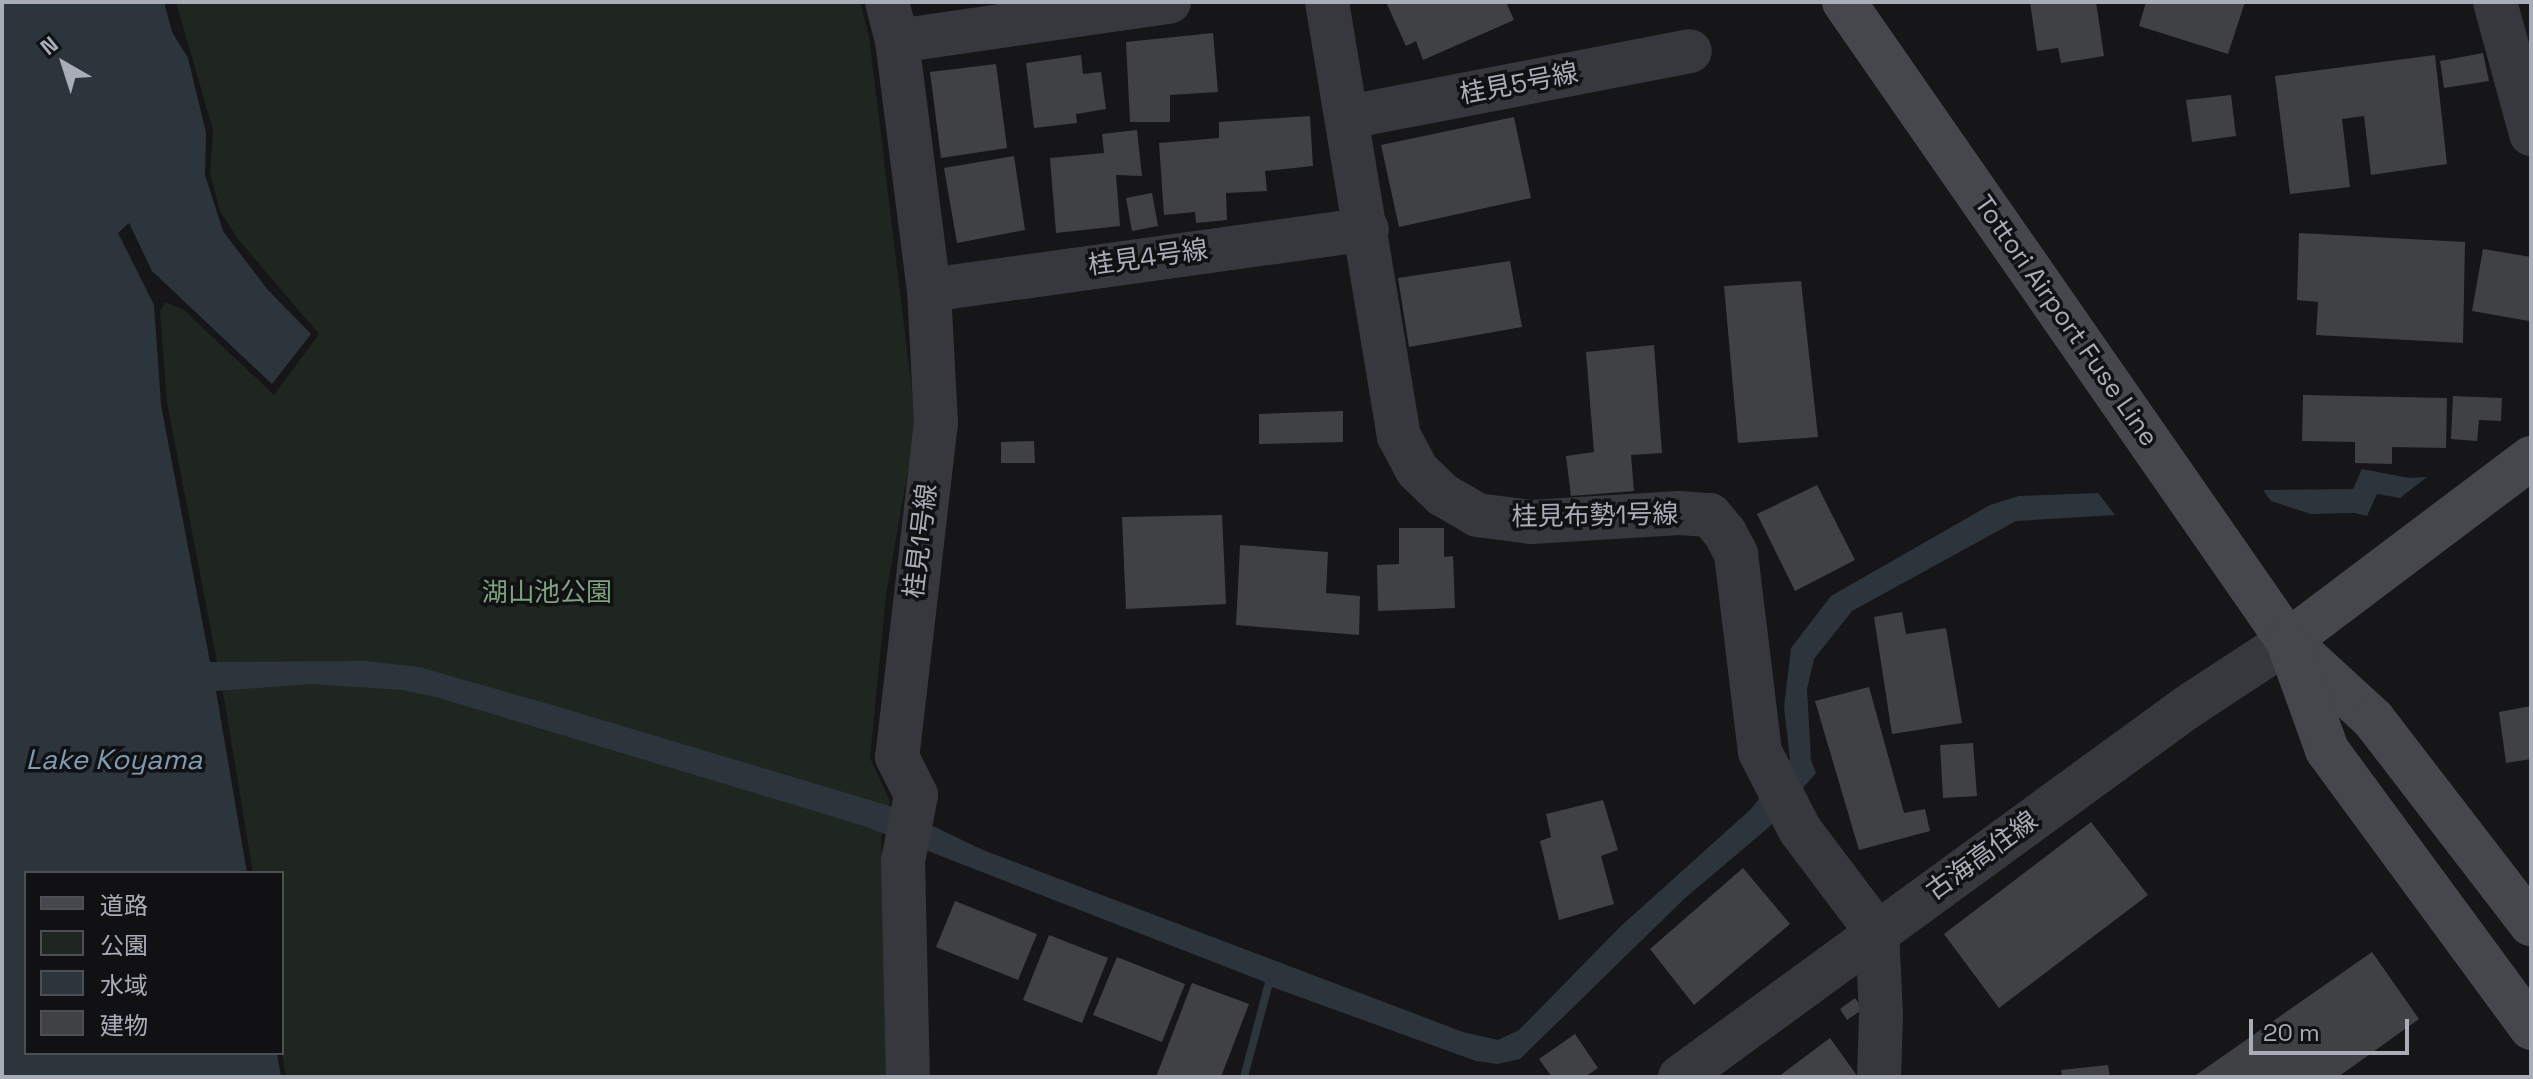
<!DOCTYPE html>
<meta charset="utf-8">
<style>
body{margin:0}
#map{position:relative;width:2533px;height:1079px;overflow:hidden;background:#161618;font-family:"Space Grotesk","Noto Sans JP",sans-serif}
div>[style]{position:absolute}
[style*='--x']{left:calc(var(--x)*1px);top:calc(var(--y)*1px);width:calc(var(--w)*1px);rotate:calc(var(--a)*1deg)}
.green>*{inset:0;background:#1e261f}
.water>*{inset:0;background:#2c353c}
.building>*{inset:0;background:#404145}
.minor>*{height:44px;margin:-22px;padding:0 22px;transform-origin:22px;border-radius:22px;background:#37383d}
.tertiary>*{height:44px;margin:-22px;padding:0 22px;transform-origin:22px;border-radius:22px;background:#37383d}
.secondary>*{height:44px;margin:-22px;padding:0 22px;transform-origin:22px;border-radius:22px;background:#45474d}
span{translate:-50% -50%;white-space:nowrap;text-align:center;line-height:1.15;-webkit-text-stroke:7px #111113;paint-order:stroke}
.street-label{font-size:26px;color:#a8adb8}
.park-label{font-size:26px;color:#7fa381}
.water-label{font-size:28px;color:#7f9bb3;font-style:italic}
.frame{position:absolute;inset:0;border:4px solid #a8adb8;pointer-events:none}
.legend{position:absolute;left:24px;top:871px;width:260px;height:184px;box-sizing:border-box;background:#111113;border:2px solid #4d4f55;margin:0;padding:10px 14px;list-style:none;font-size:24px;color:#a8adb8}
.legend li{display:flex;align-items:center;gap:16px;height:40px}
.legend b{width:40px;border:2px solid #4d4f55}
.north{position:absolute;left:24px;top:24px;width:80px;height:80px;-webkit-text-stroke:6px #111113;paint-order:stroke;rotate:321deg;font-size:22px;font-weight:700;line-height:32px;text-align:center;color:#a8adb8}
.north::after{content:'';display:block;margin:auto;width:28px;height:36px;background:#a8adb8;clip-path:polygon(50% 0,100% 100%,50% 72%,0 100%)}
.scale{position:absolute;left:2249px;top:1019px;width:160px;height:36px;box-sizing:border-box;border:4px solid #a8adb8;border-top:0;padding-left:10px;font-size:24px;line-height:28px;white-space:nowrap;color:#a8adb8;-webkit-text-stroke:6px #111113;paint-order:stroke}
</style>
<div id="map">
<div class="green">
<div style="clip-path:polygon(176px 2px,860px 2px,869px 36px,916px 424px,886px 595px,870px 758px,890px 801px,881px 838px,893px 1077px,286px 1077px,282px 1052px,282px 873px,253px 873px,225px 703px,167px 402px,160px 311px,165px 302px,184px 310px,274px 395px,319px 334px,238px 239px,220px 211px,210px 173px,213px 130px)"></div>
</div>
<div class="water">
<div style="clip-path:polygon(2px 2px,164px 2px,172px 32px,188px 58px,206px 133px,205px 175px,223px 231px,267px 289px,311px 334px,272px 384px,152px 271px,129px 223px,118px 233px,154px 305px,161px 405px,210px 662px,366px 661px,419px 667px,552px 705px,893px 807px,983px 850px,1463px 1032px,1498px 1040px,1519px 1030px,1621px 926px,1751px 809px,1790px 759px,1784px 707px,1791px 648px,1831px 596px,1990px 505px,2019px 496px,2098px 493px,2115px 515px,2016px 521px,1852px 611px,1814px 659px,1807px 689px,1811px 760px,1816px 773px,1769px 827px,1684px 899px,1520px 1059px,1497px 1064px,1476px 1061px,1272px 987px,1248px 1077px,1240px 1077px,1265px 982px,864px 826px,436px 697px,402px 690px,312px 684px,216px 691px,247px 873px,26px 873px,26px 1053px,277px 1053px,281px 1077px,2px 1077px)"></div>
<div style="clip-path:polygon(2362px 469px,2409px 478px,2427px 477px,2400px 498px,2377px 494px,2367px 516px,2355px 513px,2311px 514px,2271px 501px,2263px 490px,2353px 489px)"></div>
</div>
<div class="building">
<div style="clip-path:polygon(1386px 2px,1506px 2px,1514px 20px,1423px 60px,1416px 41px,1406px 46px)"></div>
<div style="clip-path:polygon(2030px 2px,2096px 2px,2104px 56px,2061px 63px,2058px 48px,2037px 51px)"></div>
<div style="clip-path:polygon(2146px 2px,2245px 2px,2228px 54px,2139px 26px)"></div>
<div style="clip-path:polygon(1213px 33px,1218px 92px,1170px 95px,1170px 122px,1130px 122px,1126px 42px)"></div>
<div style="clip-path:polygon(2483px 53px,2489px 81px,2444px 88px,2440px 61px)"></div>
<div style="clip-path:polygon(1081px 55px,1083px 74px,1101px 72px,1106px 109px,1076px 114px,1077px 123px,1034px 128px,1026px 63px)"></div>
<div style="clip-path:polygon(2435px 55px,2447px 164px,2371px 175px,2364px 116px,2342px 119px,2350px 187px,2290px 194px,2275px 76px)"></div>
<div style="clip-path:polygon(996px 64px,1007px 148px,941px 158px,930px 72px)"></div>
<div style="clip-path:polygon(2231px 95px,2236px 136px,2192px 142px,2186px 100px)"></div>
<div style="clip-path:polygon(1310px 116px,1313px 166px,1265px 171px,1267px 191px,1226px 193px,1227px 220px,1196px 223px,1195px 212px,1164px 215px,1159px 143px,1219px 138px,1219px 122px)"></div>
<div style="clip-path:polygon(1514px 117px,1531px 198px,1399px 227px,1381px 145px)"></div>
<div style="clip-path:polygon(1137px 130px,1142px 176px,1116px 175px,1120px 226px,1056px 233px,1050px 158px,1104px 153px,1102px 134px)"></div>
<div style="clip-path:polygon(1014px 156px,1025px 230px,957px 243px,944px 168px)"></div>
<div style="clip-path:polygon(1152px 193px,1158px 226px,1132px 231px,1126px 198px)"></div>
<div style="clip-path:polygon(2299px 233px,2465px 242px,2463px 343px,2316px 335px,2318px 302px,2297px 300px)"></div>
<div style="clip-path:polygon(2483px 249px,2531px 257px,2529px 321px,2472px 311px)"></div>
<div style="clip-path:polygon(1510px 261px,1522px 327px,1409px 347px,1398px 278px)"></div>
<div style="clip-path:polygon(1801px 281px,1818px 437px,1738px 443px,1724px 286px)"></div>
<div style="clip-path:polygon(1654px 345px,1662px 453px,1631px 455px,1634px 491px,1571px 496px,1566px 456px,1594px 452px,1586px 352px)"></div>
<div style="clip-path:polygon(2303px 395px,2447px 398px,2446px 448px,2392px 447px,2392px 464px,2355px 463px,2355px 442px,2302px 441px)"></div>
<div style="clip-path:polygon(2453px 396px,2502px 398px,2501px 421px,2479px 420px,2477px 441px,2451px 439px)"></div>
<div style="clip-path:polygon(1343px 411px,1343px 442px,1259px 444px,1259px 414px)"></div>
<div style="clip-path:polygon(1034px 441px,1035px 463px,1001px 463px,1001px 442px)"></div>
<div style="clip-path:polygon(1817px 485px,1855px 560px,1795px 591px,1757px 514px)"></div>
<div style="clip-path:polygon(1222px 515px,1226px 604px,1126px 609px,1122px 517px)"></div>
<div style="clip-path:polygon(1399px 528px,1444px 528px,1444px 557px,1453px 556px,1455px 608px,1378px 611px,1377px 565px,1399px 564px)"></div>
<div style="clip-path:polygon(1240px 545px,1328px 552px,1326px 593px,1360px 596px,1359px 635px,1236px 625px)"></div>
<div style="clip-path:polygon(1902px 612px,1906px 634px,1946px 628px,1962px 723px,1892px 734px,1874px 617px)"></div>
<div style="clip-path:polygon(1869px 687px,1904px 813px,1925px 809px,1930px 831px,1859px 850px,1815px 701px)"></div>
<div style="clip-path:polygon(2531px 706px,2531px 759px,2506px 763px,2499px 712px)"></div>
<div style="clip-path:polygon(1973px 743px,1977px 796px,1943px 798px,1940px 745px)"></div>
<div style="clip-path:polygon(1603px 800px,1618px 850px,1601px 856px,1614px 904px,1559px 920px,1540px 841px,1551px 837px,1546px 814px)"></div>
<div style="clip-path:polygon(2091px 822px,2148px 895px,1999px 1008px,1944px 934px)"></div>
<div style="clip-path:polygon(1743px 868px,1790px 924px,1694px 1005px,1650px 949px)"></div>
<div style="clip-path:polygon(955px 901px,1037px 934px,1018px 980px,936px 947px)"></div>
<div style="clip-path:polygon(1049px 935px,1108px 958px,1082px 1023px,1023px 1000px)"></div>
<div style="clip-path:polygon(2372px 952px,2419px 1019px,2338px 1077px,2193px 1077px)"></div>
<div style="clip-path:polygon(1117px 957px,1185px 984px,1162px 1042px,1093px 1015px)"></div>
<div style="clip-path:polygon(1192px 983px,1249px 1004px,1221px 1077px,1156px 1077px)"></div>
<div style="clip-path:polygon(1855px 998px,1863px 1009px,1847px 1020px,1840px 1009px)"></div>
<div style="clip-path:polygon(1575px 1034px,1598px 1068px,1585px 1077px,1552px 1077px,1539px 1059px)"></div>
<div style="clip-path:polygon(1830px 1038px,1858px 1077px,1778px 1077px)"></div>
<div style="clip-path:polygon(2108px 1065px,2110px 1077px,2062px 1077px,2061px 1070px)"></div>
</div>
<div class="minor">
<div style="--x:887;--y:2;--w:40;--a:75.6"></div>
<div style="--x:897;--y:41;--w:251;--a:82.7"></div>
<div style="--x:929;--y:290;--w:132;--a:87"></div>
<div style="--x:936;--y:422;--w:337;--a:96.6"></div>
<div style="--x:897;--y:757;--w:42;--a:63.4"></div>
<div style="--x:916;--y:795;--w:67;--a:101.1"></div>
<div style="--x:903;--y:861;--w:216;--a:88.7"></div>
<div style="--x:1327;--y:2;--w:440;--a:80.6"></div>
<div style="--x:1399;--y:436;--w:38;--a:62"></div>
<div style="--x:1417;--y:470;--w:36;--a:44"></div>
<div style="--x:1443;--y:495;--w:39;--a:30"></div>
<div style="--x:1477;--y:515;--w:54;--a:7.4"></div>
<div style="--x:1531;--y:522;--w:148;--a:-3.5"></div>
<div style="--x:1679;--y:513;--w:31;--a:4"></div>
<div style="--x:1710;--y:515;--w:23;--a:50"></div>
<div style="--x:1725;--y:533;--w:24;--a:62"></div>
<div style="--x:1736;--y:554;--w:199;--a:83.1"></div>
<div style="--x:1760;--y:752;--w:88;--a:62.9"></div>
<div style="--x:1800;--y:830;--w:128;--a:53"></div>
<div style="--x:1877;--y:932;--w:82;--a:87.2"></div>
<div style="--x:1881;--y:1014;--w:63;--a:91.8"></div>
<div style="--x:2495;--y:2;--w:137;--a:74.7"></div>
<div style="--x:897;--y:41;--w:275;--a:-8.2"></div>
<div style="--x:1348;--y:117;--w:348;--a:-10.9"></div>
<div style="--x:929;--y:290;--w:442;--a:-7.9"></div>
</div>
<div class="tertiary">
<div style="--x:1680;--y:1077;--w:626;--a:-36.1"></div>
<div style="--x:2186;--y:708;--w:122;--a:-33.3"></div>
</div>
<div class="secondary">
<div style="--x:1844;--y:2;--w:778;--a:55.21"></div>
<div style="--x:2288;--y:641;--w:115;--a:42.5"></div>
<div style="--x:2373;--y:719;--w:259;--a:52.4"></div>
<div style="--x:2288;--y:641;--w:304;--a:-37"></div>
<div style="--x:2290;--y:647;--w:109;--a:70.2"></div>
<div style="--x:2327;--y:750;--w:345;--a:53.7"></div>
</div>
<div class="street-label">
<span style="left:1519px;top:84px;rotate:-11deg">桂見5号線</span>
<span style="left:1148px;top:258px;rotate:-8deg">桂見4号線</span>
<span style="left:2066px;top:321px;rotate:55deg">Tottori Airport Fuse Line</span>
<span style="left:1595px;top:516px;rotate:-1deg">桂見布勢1号線</span>
<span style="left:921px;top:541px;rotate:-83deg">桂見1号線</span>
<span style="left:1982px;top:856px;rotate:-36deg">古海高住線</span>
</div>
<div class="park-label">
<span style="left:547px;top:593px">湖山池公園</span>
</div>
<div class="water-label">
<span style="left:114px;top:759px">Lake Koyama</span>
</div>
<div class="frame"></div>
<ul class="legend">
<li><b style="height:10px;background:#45474d"></b>道路</li>
<li><b style="height:22px;background:#1e261f"></b>公園</li>
<li><b style="height:22px;background:#2c353c"></b>水域</li>
<li><b style="height:22px;background:#404145"></b>建物</li>
</ul>
<div class="north">N</div>
<div class="scale">20 m</div>
</div>
